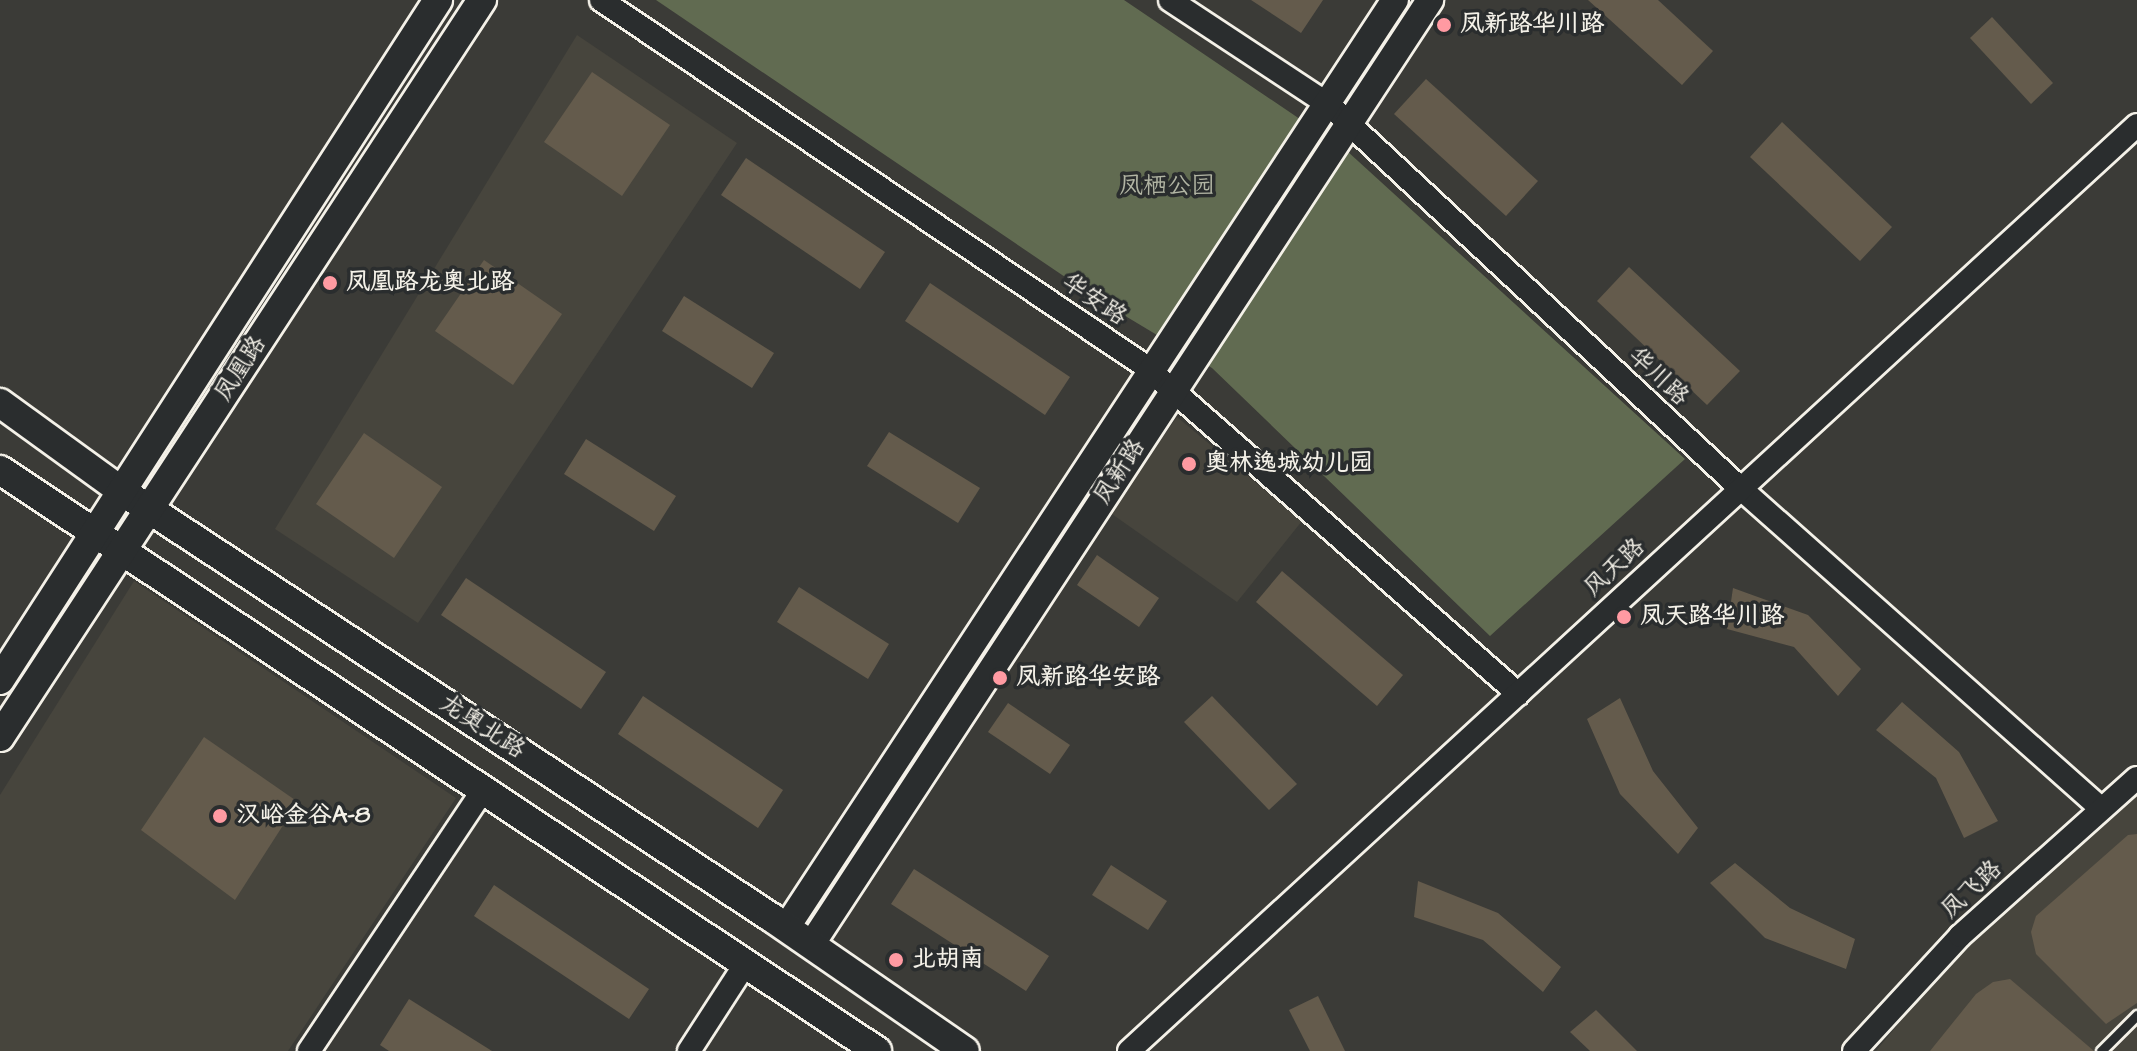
<!DOCTYPE html>
<meta charset="utf-8">
<style>
body{margin:0}
#map{position:relative;width:2137px;height:1051px;overflow:hidden;background:#3b3b37;font-family:"Architects Daughter","LXGW WenKai TC",sans-serif}
div>[style]{position:absolute}
[style*='--x']{left:calc(var(--x)*1px);top:calc(var(--y)*1px);width:calc(var(--w)*1px);rotate:calc(var(--a)*1deg)}
.built>*{inset:0;background:#47453d}
.green>*{inset:0;background:#616b51}
.building>*{inset:0;background:#645b4c}
.roads{filter:drop-shadow(2px 0 #f4f1e8) drop-shadow(-2px 0 #f4f1e8) drop-shadow(0 2px #f4f1e8) drop-shadow(0 -2px #f4f1e8)}
.service>*{height:9px;margin:-4.5px;padding:0 4.5px;transform-origin:4.5px;border-radius:4.5px;background:#2a2d2e}
.tertiary>*{height:22px;margin:-11px;padding:0 11px;transform-origin:11px;border-radius:11px;background:#2a2d2e}
.secondary>*{height:26px;margin:-13px;padding:0 13px;transform-origin:13px;border-radius:13px;background:#2a2d2e}
.primary>*{height:28px;margin:-14px;padding:0 14px;transform-origin:14px;border-radius:14px;background:#2a2d2e}
.dots>*{width:22px;height:22px;translate:-50% -50%;box-sizing:border-box;border:4px solid #2a2d2e;border-radius:50%}
span{translate:-50% -50%;white-space:nowrap;text-align:center;line-height:1.15;-webkit-text-stroke:7px #2a2d2e;paint-order:stroke}
.poi-label{font-size:24px;color:#f4f1e8;font-weight:700}
.left{translate:0 -50%;text-align:left}
.park-label{font-size:24px;color:#b2b5a4}
.street-label{font-size:24px;color:#f4f1e8}
</style>
<div id="map">
<div class="built">
<div style="clip-path:polygon(577px 35px,737px 143px,418px 623px,275px 529px)"></div>
<div style="clip-path:polygon(1177px 417px,1302px 521px,1237px 602px,1109px 512px)"></div>
<div style="clip-path:polygon(134px 581px,456px 798px,288px 1051px,0 1051px,0 795px)"></div>
<div style="clip-path:polygon(2137px 792px,2137px 1051px,1876px 1051px,1978px 927px)"></div>
</div>
<div class="green">
<div style="clip-path:polygon(656px 0,1124px 0,1347px 151px,1685px 459px,1490px 636px,1212px 368px,1102px 302px)"></div>
</div>
<div class="building">
<div style="clip-path:polygon(1251px 0,1323px 0,1301px 33px)"></div>
<div style="clip-path:polygon(1588px 0,1658px 0,1713px 51px,1682px 85px)"></div>
<div style="clip-path:polygon(1992px 17px,2053px 83px,2031px 104px,1970px 38px)"></div>
<div style="clip-path:polygon(592px 72px,670px 125px,622px 196px,544px 142px)"></div>
<div style="clip-path:polygon(1426px 79px,1538px 181px,1506px 216px,1394px 114px)"></div>
<div style="clip-path:polygon(1782px 122px,1892px 227px,1860px 261px,1750px 157px)"></div>
<div style="clip-path:polygon(746px 158px,885px 252px,860px 289px,721px 195px)"></div>
<div style="clip-path:polygon(484px 260px,562px 314px,513px 385px,435px 331px)"></div>
<div style="clip-path:polygon(1629px 267px,1740px 371px,1707px 405px,1597px 301px)"></div>
<div style="clip-path:polygon(930px 283px,1070px 377px,1045px 415px,905px 321px)"></div>
<div style="clip-path:polygon(684px 296px,774px 353px,752px 388px,662px 331px)"></div>
<div style="clip-path:polygon(889px 432px,980px 488px,958px 523px,867px 466px)"></div>
<div style="clip-path:polygon(364px 433px,442px 487px,394px 558px,316px 504px)"></div>
<div style="clip-path:polygon(586px 439px,676px 496px,654px 531px,564px 474px)"></div>
<div style="clip-path:polygon(1097px 555px,1159px 598px,1139px 627px,1077px 585px)"></div>
<div style="clip-path:polygon(1282px 571px,1403px 675px,1377px 706px,1256px 602px)"></div>
<div style="clip-path:polygon(466px 578px,606px 672px,581px 709px,441px 615px)"></div>
<div style="clip-path:polygon(799px 587px,889px 644px,868px 679px,777px 622px)"></div>
<div style="clip-path:polygon(1733px 588px,1808px 615px,1861px 669px,1838px 696px,1794px 647px,1727px 629px)"></div>
<div style="clip-path:polygon(643px 696px,783px 790px,758px 828px,618px 734px)"></div>
<div style="clip-path:polygon(1212px 696px,1297px 784px,1269px 810px,1184px 722px)"></div>
<div style="clip-path:polygon(1620px 698px,1653px 771px,1698px 828px,1678px 854px,1620px 794px,1587px 719px)"></div>
<div style="clip-path:polygon(1902px 702px,1959px 752px,1998px 821px,1964px 838px,1936px 778px,1876px 730px)"></div>
<div style="clip-path:polygon(1008px 703px,1070px 745px,1050px 774px,988px 732px)"></div>
<div style="clip-path:polygon(204px 737px,298px 802px,235px 900px,141px 830px)"></div>
<div style="clip-path:polygon(2137px 834px,2137px 1003px,2106px 1024px,2036px 954px,2031px 932px,2036px 916px,2128px 835px)"></div>
<div style="clip-path:polygon(1735px 863px,1790px 908px,1855px 939px,1846px 969px,1765px 938px,1710px 883px)"></div>
<div style="clip-path:polygon(1111px 865px,1167px 901px,1148px 930px,1092px 895px)"></div>
<div style="clip-path:polygon(914px 869px,1049px 956px,1026px 991px,891px 904px)"></div>
<div style="clip-path:polygon(1418px 881px,1498px 913px,1561px 967px,1543px 992px,1483px 940px,1414px 917px)"></div>
<div style="clip-path:polygon(494px 885px,649px 989px,629px 1019px,474px 916px)"></div>
<div style="clip-path:polygon(2010px 979px,2094px 1051px,1930px 1051px,1976px 994px,1993px 982px)"></div>
<div style="clip-path:polygon(1318px 996px,1345px 1051px,1310px 1051px,1289px 1010px)"></div>
<div style="clip-path:polygon(409px 999px,492px 1051px,389px 1051px,380px 1045px)"></div>
<div style="clip-path:polygon(1596px 1010px,1637px 1051px,1590px 1051px,1570px 1032px)"></div>
</div>
<div class="roads">
<div class="service">
<div style="--x:2101;--y:1051;--w:51;--a:-45"></div>
</div>
<div class="tertiary">
<div style="--x:601;--y:0;--w:656;--a:33.93"></div>
<div style="--x:1145;--y:366;--w:497;--a:41.3"></div>
<div style="--x:1170;--y:0;--w:191;--a:33.4"></div>
<div style="--x:1329;--y:105;--w:560;--a:42.98"></div>
<div style="--x:1739;--y:487;--w:483;--a:41.6"></div>
<div style="--x:309;--y:1051;--w:314;--a:-56.3"></div>
<div style="--x:689;--y:1051;--w:105;--a:-57.1"></div>
<div style="--x:1129;--y:1051;--w:1369;--a:-42.57"></div>
<div style="--x:1854;--y:1051;--w:156;--a:-47.3"></div>
<div style="--x:1960;--y:936;--w:237;--a:-41.8"></div>
</div>
<div class="secondary">
<div style="--x:786;--y:928;--w:1110;--a:-56.73"></div>
<div style="--x:811;--y:945;--w:1130;--a:-56.77"></div>
</div>
<div class="primary">
<div style="--x:0;--y:403;--w:148;--a:35.9"></div>
<div style="--x:120;--y:490;--w:780;--a:33.28"></div>
<div style="--x:772;--y:918;--w:234;--a:34.6"></div>
<div style="--x:0;--y:470;--w:1052;--a:33.52"></div>
<div style="--x:0;--y:680;--w:809;--a:-57.21"></div>
<div style="--x:0;--y:737;--w:881;--a:-56.82"></div>
</div>
</div>
<div class="dots">
<div style="left:1444px;top:25px;background:#ff9aa2"></div>
<div style="left:330px;top:283px;background:#ff9aa2"></div>
<div style="left:1189px;top:464px;background:#ff9aa2"></div>
<div style="left:1624px;top:617px;background:#ff9aa2"></div>
<div style="left:1000px;top:678px;background:#ff9aa2"></div>
<div style="left:220px;top:816px;background:#ff9aa2"></div>
<div style="left:896px;top:960px;background:#ff9aa2"></div>
</div>
<div class="poi-label">
<span class="left" style="left:1460px;top:25px">凤新路华川路</span>
<span class="left" style="left:346px;top:283px">凤凰路龙奥北路</span>
<span class="left" style="left:1205px;top:464px">奥林逸城幼儿园</span>
<span class="left" style="left:1640px;top:617px">凤天路华川路</span>
<span class="left" style="left:1016px;top:678px">凤新路华安路</span>
<span class="left" style="left:236px;top:816px">汉峪金谷A-8</span>
<span class="left" style="left:912px;top:960px">北胡南</span>
</div>
<div class="park-label">
<span style="left:1167px;top:187px">凤栖公园</span>
</div>
<div class="street-label">
<span style="left:1094px;top:300px;rotate:34deg">华安路</span>
<span style="left:241px;top:369px;rotate:-57deg">凤凰路</span>
<span style="left:1658px;top:377px;rotate:43deg">华川路</span>
<span style="left:1120px;top:472px;rotate:-57deg">凤新路</span>
<span style="left:1615px;top:568px;rotate:-43deg">风天路</span>
<span style="left:482px;top:727px;rotate:33deg">龙奥北路</span>
<span style="left:1972px;top:890px;rotate:-43deg">凤飞路</span>
</div>
</div>
